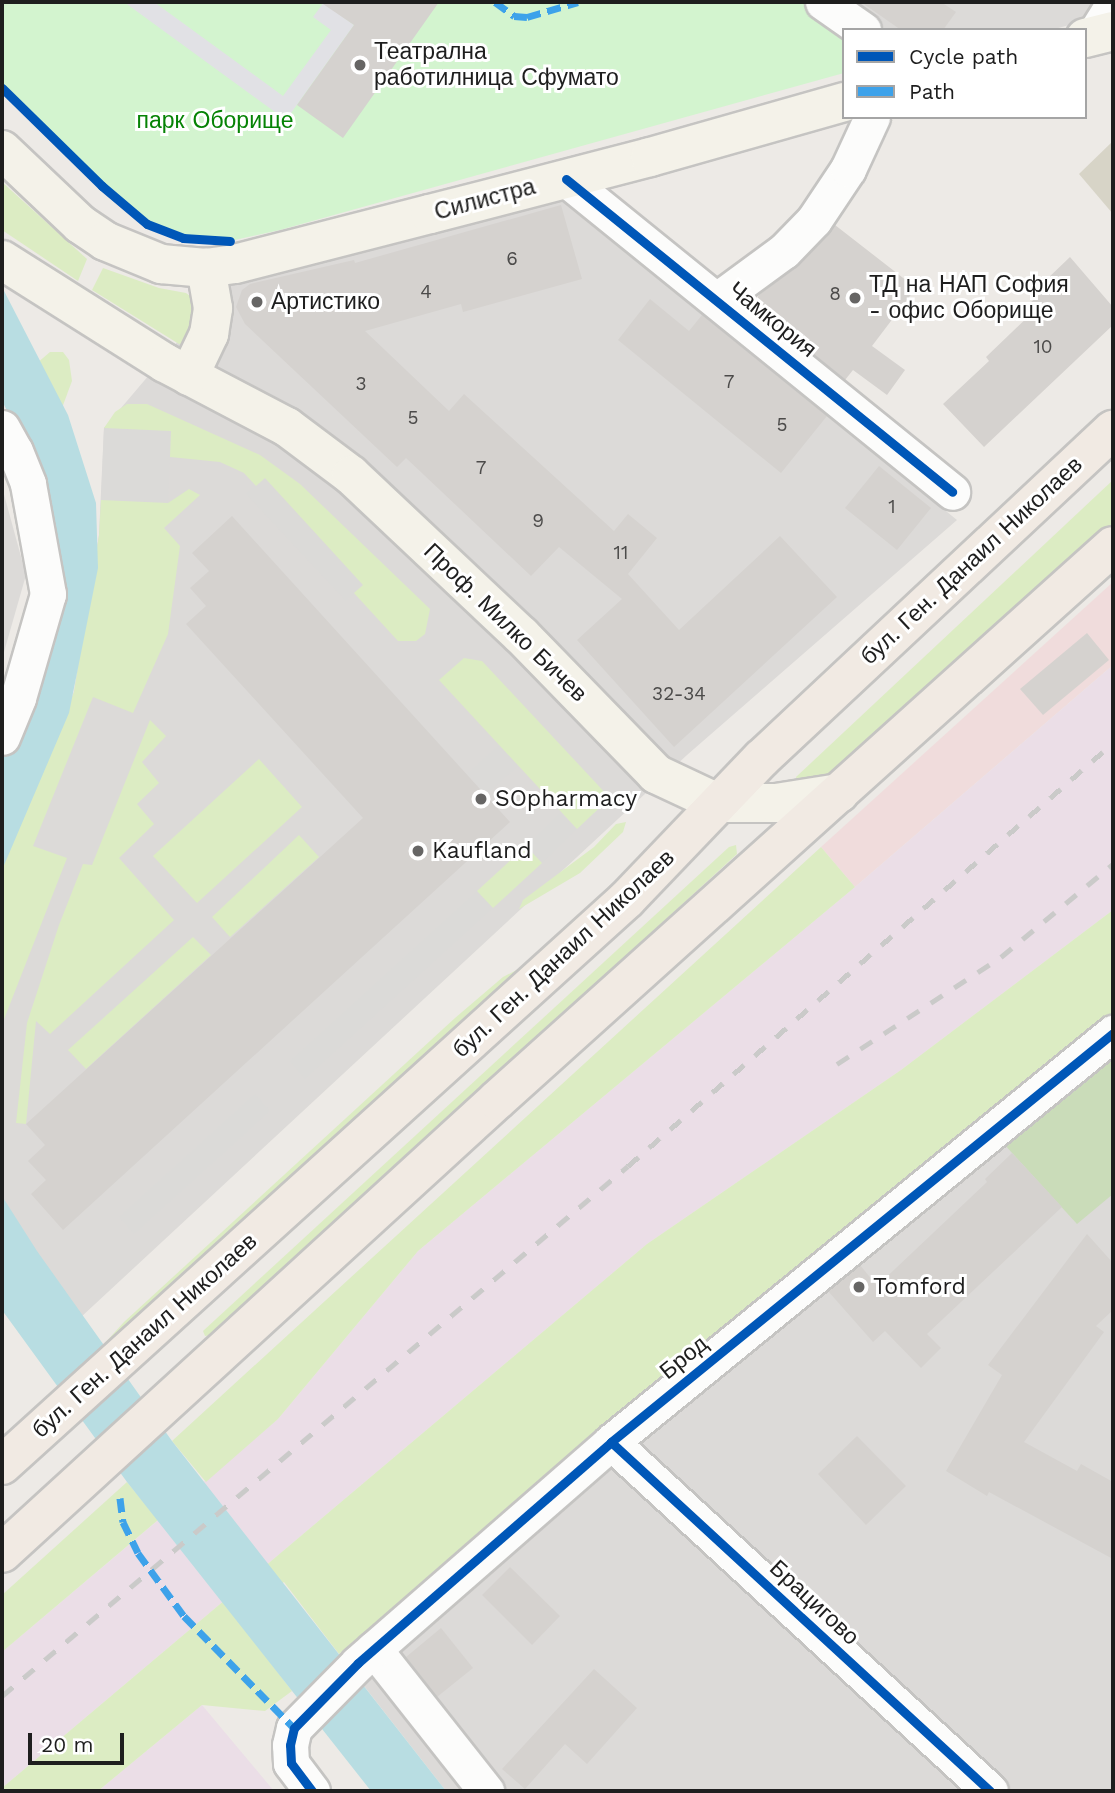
<!DOCTYPE html>
<meta charset="utf-8">
<style>
body{margin:0}
#map{position:relative;width:1115px;height:1793px;overflow:hidden;background:#edeae6;font-family:"Work Sans",sans-serif}
div>[style]{position:absolute}
[style*='--x']{left:calc(var(--x)*1px);top:calc(var(--y)*1px);width:calc(var(--w)*1px);rotate:calc(var(--a)*1deg)}
.residential>*{inset:0;background:#dcdad8}
.commercial>*{inset:0;background:#f0dcdc}
.industrial>*{inset:0;background:#ebdee7}
.religious>*{inset:0;background:#dbdad8}
.construction>*{inset:0;background:#d7d4c7}
.grass>*{inset:0;background:#dcecc3}
.forest>*{inset:0;background:#cadcb9}
.park>*{inset:0;background:#d3f4cf}
.plaza>*{inset:0;background:#e1e1e5}
.water>*{inset:0;background:#b8dde2}
.building>*{inset:0;background:#d5d2cf}
.roads{filter:drop-shadow(2px 0 #c5c4c2) drop-shadow(-2px 0 #c5c4c2) drop-shadow(0 2px #c5c4c2) drop-shadow(0 -2px #c5c4c2)}
.street>*{height:35px;margin:-17.5px;padding:0 17.5px;transform-origin:17.5px;border-radius:17.5px;background:#fcfcfb}
.secondary>*{height:38px;margin:-19px;padding:0 19px;transform-origin:19px;border-radius:19px;background:#f4f2e9}
.primary>*{height:38px;margin:-19px;padding:0 19px;transform-origin:19px;border-radius:19px;background:#f1eae3}
.rail>*{height:5px;margin-top:-2.5px;transform-origin:0;background:repeating-linear-gradient(90deg,#cacac9 0 14px,transparent 0 28px)}
.quiet>*{height:7px;margin-top:-3.5px;transform-origin:0;background:repeating-linear-gradient(90deg,#3da2ea 0 14px,transparent 0 21px)}
.cycleway>*{height:9px;margin:-4.5px;padding:0 4.5px;transform-origin:4.5px;border-radius:4.5px;background:#0057b8}
.dots>*{width:19px;height:19px;translate:-50% -50%;box-sizing:border-box;border:4px solid #fff;border-radius:50%}
span{translate:-50% -50%;white-space:nowrap;text-align:center;line-height:1.15;-webkit-text-stroke:6px #fff;paint-order:stroke}
.number-label{font-size:19px;color:#4c4b4a}
.number-label span{-webkit-text-stroke-width:0}
.poi-label{font-size:23px;color:#1e1e1e}
.left{translate:0 -50%;text-align:left}
.park-label{font-size:23px;color:#068305}
.street-label{font-size:23px;color:#1e1e1e}
.frame{position:absolute;inset:0;border:4px solid #1e1e1e;pointer-events:none}
.legend{position:absolute;left:842px;top:28px;width:245px;height:91px;box-sizing:border-box;background:#fff;border:2px solid #a5a5a5;margin:0;padding:9px 12px;list-style:none;font-size:21px;color:#1e1e1e}
.legend li{display:flex;align-items:center;gap:14px;height:35px}
.legend b{width:35px;border:2px solid #a5a5a5}
.scale{position:absolute;left:28px;top:1733px;width:96px;height:32px;box-sizing:border-box;border:4px solid #1e1e1e;border-top:0;padding-left:9px;font-size:21px;line-height:24px;white-space:nowrap;color:#1e1e1e;-webkit-text-stroke:5px #fff;paint-order:stroke}
</style>
<div id="map">
<div class="residential">
<div style="clip-path:polygon(837px 2px,1113px 2px,1113px 13px,1051px 30px,876px 30px)"></div>
<div style="clip-path:polygon(558px 198px,957px 520px,687px 755px,39px 1356px,2px 1310px,2px 870px,74px 692px,99px 535px,104px 428px,223px 288px)"></div>
<div style="clip-path:polygon(2px 487px,26px 575px,2px 659px)"></div>
<div style="clip-path:polygon(1113px 1017px,1113px 1791px,446px 1791px,339px 1654px,604px 1432px)"></div>
</div>
<div class="commercial">
<div style="clip-path:polygon(1113px 582px,1113px 665px,855px 887px,821px 847px)"></div>
</div>
<div class="industrial">
<div style="clip-path:polygon(1113px 665px,1113px 910px,901px 1070px,647px 1244px,2px 1788px,2px 1652px,278px 1419px,418px 1251px,855px 887px)"></div>
<div style="clip-path:polygon(202px 1705px,274px 1791px,98px 1791px)"></div>
</div>
<div class="religious">
<div style="clip-path:polygon(104px 428px,171px 431px,168px 503px,101px 500px)"></div>
<div style="clip-path:polygon(264px 478px,364px 585px,346px 601px,246px 494px)"></div>
<div style="clip-path:polygon(499px 745px,518px 766px,486px 795px,467px 774px)"></div>
<div style="clip-path:polygon(560px 812px,577px 829px,542px 863px,526px 846px)"></div>
<div style="clip-path:polygon(477px 891px,493px 908px,305px 1079px,290px 1061px)"></div>
<div style="clip-path:polygon(255px 1094px,270px 1111px,134px 1234px,119px 1217px)"></div>
</div>
<div class="construction">
<div style="clip-path:polygon(1113px 141px,1113px 214px,1079px 174px)"></div>
</div>
<div class="grass">
<div style="clip-path:polygon(2px 182px,87px 259px,78px 281px,2px 230px)"></div>
<div style="clip-path:polygon(103px 268px,159px 288px,186px 293px,197px 301px,187px 346px,179px 344px,92px 290px)"></div>
<div style="clip-path:polygon(50px 352px,63px 352px,69px 360px,72px 381px,53px 432px,2px 393px)"></div>
<div style="clip-path:polygon(127px 404px,147px 404px,260px 455px,300px 484px,430px 609px,425px 634px,416px 641px,398px 641px,354px 593px,363px 585px,265px 478px,256px 486px,244px 473px,220px 462px,170px 457px,171px 431px,104px 428px,115px 412px)"></div>
<div style="clip-path:polygon(1113px 480px,1113px 524px,825px 777px,797px 781px,796px 777px)"></div>
<div style="clip-path:polygon(189px 489px,200px 495px,164px 528px,180px 546px,168px 634px,133px 713px,93px 697px,33px 846px,67px 858px,3px 1022px,2px 1040px,2px 870px,74px 692px,99px 535px,101px 500px,168px 503px)"></div>
<div style="clip-path:polygon(464px 658px,482px 661px,610px 798px,577px 829px,439px 680px)"></div>
<div style="clip-path:polygon(150px 720px,166px 736px,142px 762px,159px 783px,137px 804px,154px 824px,119px 858px,174px 920px,50px 1034px,36px 1021px,26px 1124px,16px 1123px,27px 1023px,59px 925px,83px 864px,92px 865px)"></div>
<div style="clip-path:polygon(259px 759px,302px 807px,197px 903px,153px 856px)"></div>
<div style="clip-path:polygon(626px 822px,623px 832px,580px 873px,519px 909px,523px 900px,594px 847px,616px 824px)"></div>
<div style="clip-path:polygon(299px 835px,319px 857px,230px 937px,212px 917px)"></div>
<div style="clip-path:polygon(736px 845px,737px 854px,213px 1335px,205px 1336px,203px 1331px,729px 847px)"></div>
<div style="clip-path:polygon(526px 846px,542px 863px,493px 908px,477px 891px)"></div>
<div style="clip-path:polygon(821px 847px,855px 887px,418px 1251px,278px 1419px,206px 1482px,172px 1441px)"></div>
<div style="clip-path:polygon(1113px 910px,1113px 1017px,604px 1432px,339px 1654px,284px 1582px,237px 1619px,292px 1691px,265px 1711px,202px 1705px,98px 1791px,2px 1791px,2px 1788px,647px 1244px,901px 1070px)"></div>
<div style="clip-path:polygon(193px 937px,211px 955px,86px 1069px,68px 1050px)"></div>
<div style="clip-path:polygon(530px 963px,84px 1371px,94px 1355px,124px 1322px,455px 1018px,503px 977px)"></div>
<div style="clip-path:polygon(127px 1482px,158px 1520px,2px 1652px,2px 1595px)"></div>
</div>
<div class="forest">
<div style="clip-path:polygon(1113px 1033px,1113px 1194px,1077px 1224px,993px 1132px)"></div>
</div>
<div class="park">
<div style="clip-path:polygon(2px 2px,801px 2px,844px 31px,844px 73px,280px 230px,230px 241px,183px 238px,147px 224px,122px 204px,2px 88px)"></div>
</div>
<div class="plaza">
<div style="clip-path:polygon(124px 2px,154px 2px,283px 96px,331px 30px,313px 17px,324px 2px,343px 2px,336px 12px,354px 25px,286px 120px)"></div>
</div>
<div class="water">
<div style="clip-path:polygon(2px 287px,68px 415px,96px 503px,98px 568px,69px 713px,2px 870px,2px 743px,48px 552px,29px 453px,2px 401px)"></div>
<div style="clip-path:polygon(2px 1196px,37px 1251px,172px 1441px,446px 1791px,371px 1791px,127px 1482px,2px 1310px)"></div>
</div>
<div class="building">
<div style="clip-path:polygon(320px 2px,439px 2px,343px 138px,297px 105px,354px 25px)"></div>
<div style="clip-path:polygon(861px 2px,941px 2px,956px 12px,943px 30px,901px 30px)"></div>
<div style="clip-path:polygon(561px 205px,582px 279px,463px 312px,461px 304px,365px 331px,449px 411px,464px 394px,614px 531px,628px 514px,657px 538px,628px 574px,679px 630px,780px 536px,837px 597px,674px 747px,577px 640px,622px 599px,559px 547px,531px 576px,406px 458px,397px 467px,245px 324px,236px 307px,242px 290px,250px 284px,354px 260px,355px 263px)"></div>
<div style="clip-path:polygon(835px 225px,916px 288px,872px 346px,905px 370px,887px 395px,853px 370px,845px 380px,752px 304px,760px 294px,798px 265px)"></div>
<div style="clip-path:polygon(1070px 257px,1113px 307px,1113px 325px,984px 447px,943px 404px,989px 361px,986px 357px,1033px 312px,1027px 306px,1050px 284px,1046px 280px)"></div>
<div style="clip-path:polygon(650px 299px,689px 331px,702px 315px,827px 416px,781px 473px,618px 340px)"></div>
<div style="clip-path:polygon(879px 466px,931px 508px,897px 550px,845px 508px)"></div>
<div style="clip-path:polygon(232px 516px,510px 822px,63px 1230px,31px 1194px,46px 1180px,28px 1161px,45px 1145px,26px 1124px,363px 818px,186px 624px,206px 606px,190px 588px,209px 571px,192px 553px)"></div>
<div style="clip-path:polygon(1087px 633px,1109px 660px,1043px 715px,1020px 689px)"></div>
<div style="clip-path:polygon(1012px 1153px,1062px 1207px,927px 1334px,941px 1348px,921px 1368px,885px 1331px,873px 1342px,828px 1291px,860px 1265px,877px 1286px,987px 1182px,985px 1179px)"></div>
<div style="clip-path:polygon(1087px 1234px,1113px 1263px,1113px 1310px,1096px 1326px,1104px 1332px,1024px 1442px,1077px 1471px,1081px 1464px,1113px 1482px,1113px 1559px,989px 1492px,987px 1496px,946px 1471px,1002px 1375px,988px 1365px)"></div>
<div style="clip-path:polygon(857px 1436px,906px 1486px,866px 1525px,818px 1474px)"></div>
<div style="clip-path:polygon(510px 1567px,560px 1616px,532px 1645px,482px 1595px)"></div>
<div style="clip-path:polygon(441px 1628px,473px 1668px,437px 1697px,406px 1657px)"></div>
<div style="clip-path:polygon(594px 1669px,637px 1708px,587px 1764px,565px 1744px,525px 1789px,502px 1769px)"></div>
</div>
<div class="roads">
<div class="street">
<div style="--x:823;--y:2;--w:49;--a:35"></div>
<div style="--x:1094;--y:35;--w:36;--a:-58"></div>
<div style="--x:566;--y:179;--w:497;--a:39"></div>
<div style="--x:717;--y:300;--w:83;--a:-36.2"></div>
<div style="--x:784;--y:251;--w:43;--a:-45.9"></div>
<div style="--x:814;--y:220;--w:61;--a:-56.3"></div>
<div style="--x:848;--y:169;--w:57;--a:-65.2"></div>
<div style="--x:2;--y:428;--w:26;--a:61"></div>
<div style="--x:15;--y:451;--w:35;--a:68"></div>
<div style="--x:28;--y:484;--w:112;--a:79.7"></div>
<div style="--x:48;--y:594;--w:108;--a:106.1"></div>
<div style="--x:18;--y:698;--w:42;--a:112.3"></div>
<div style="--x:611;--y:1442;--w:515;--a:42.64"></div>
<div style="--x:374;--y:1649;--w:181;--a:51.7"></div>
<div style="--x:312;--y:1791;--w:35;--a:-127"></div>
<div style="--x:291;--y:1763;--w:18;--a:-93"></div>
<div style="--x:290;--y:1745;--w:17;--a:-77"></div>
<div style="--x:294;--y:1728;--w:91;--a:-45.4"></div>
<div style="--x:358;--y:1663;--w:336;--a:-41.1"></div>
<div style="--x:611;--y:1442;--w:648;--a:-39.17"></div>
</div>
<div class="secondary">
<div style="--x:1085;--y:38;--w:29;--a:-14"></div>
<div style="--x:2;--y:150;--w:108;--a:43.5"></div>
<div style="--x:80;--y:224;--w:30;--a:34"></div>
<div style="--x:105;--y:241;--w:61;--a:22.3"></div>
<div style="--x:161;--y:264;--w:45;--a:5.1"></div>
<div style="--x:206;--y:268;--w:29;--a:-8"></div>
<div style="--x:235;--y:264;--w:201;--a:-14.4"></div>
<div style="--x:430;--y:214;--w:227;--a:-14.5"></div>
<div style="--x:650;--y:157;--w:202;--a:-15.8"></div>
<div style="--x:2;--y:260;--w:193;--a:32.3"></div>
<div style="--x:165;--y:363;--w:138;--a:27.7"></div>
<div style="--x:287;--y:427;--w:80;--a:36.9"></div>
<div style="--x:351;--y:475;--w:233;--a:43.3"></div>
<div style="--x:521;--y:635;--w:194;--a:45.8"></div>
<div style="--x:656;--y:774;--w:68;--a:25.1"></div>
<div style="--x:718;--y:803;--w:58;--a:0"></div>
<div style="--x:776;--y:803;--w:64;--a:-9"></div>
<div style="--x:189;--y:376;--w:47;--a:-64.5"></div>
<div style="--x:209;--y:334;--w:26;--a:-81"></div>
<div style="--x:213;--y:308;--w:41;--a:-99.9"></div>
</div>
<div class="primary">
<div style="--x:2;--y:1465;--w:843;--a:-42.16"></div>
<div style="--x:627;--y:899;--w:194;--a:-46.3"></div>
<div style="--x:761;--y:759;--w:482;--a:-43.1"></div>
<div style="--x:2;--y:1553;--w:671;--a:-42.46"></div>
<div style="--x:497;--y:1100;--w:828;--a:-41.97"></div>
</div>
</div>
<div class="rail">
<div style="--x:837;--y:1064;--w:196;--a:-33.1"></div>
<div style="--x:1001;--y:957;--w:146;--a:-39.7"></div>
<div style="--x:2;--y:1696;--w:820;--a:-40.25"></div>
<div style="--x:628;--y:1166;--w:644;--a:-41.09"></div>
</div>
<div class="quiet">
<div style="--x:495;--y:2;--w:24;--a:36"></div>
<div style="--x:514;--y:16;--w:13;--a:4"></div>
<div style="--x:527;--y:17;--w:53;--a:-16.4"></div>
<div style="--x:120;--y:1498;--w:24;--a:83"></div>
<div style="--x:123;--y:1522;--w:34;--a:64"></div>
<div style="--x:138;--y:1553;--w:78;--a:53.9"></div>
<div style="--x:184;--y:1616;--w:157;--a:45.5"></div>
</div>
<div class="cycleway">
<div style="--x:2;--y:88;--w:140;--a:44.4"></div>
<div style="--x:102;--y:186;--w:59;--a:40.2"></div>
<div style="--x:147;--y:224;--w:39;--a:21"></div>
<div style="--x:183;--y:238;--w:47;--a:3.7"></div>
<div style="--x:566;--y:179;--w:497;--a:39"></div>
<div style="--x:611;--y:1442;--w:515;--a:42.64"></div>
<div style="--x:312;--y:1791;--w:35;--a:-127"></div>
<div style="--x:291;--y:1763;--w:18;--a:-93"></div>
<div style="--x:290;--y:1745;--w:17;--a:-77"></div>
<div style="--x:294;--y:1728;--w:91;--a:-45.4"></div>
<div style="--x:358;--y:1663;--w:336;--a:-41.1"></div>
<div style="--x:611;--y:1442;--w:648;--a:-39.17"></div>
</div>
<div class="dots">
<div style="left:360px;top:65px;background:#666564"></div>
<div style="left:855px;top:298px;background:#666564"></div>
<div style="left:257px;top:302px;background:#666564"></div>
<div style="left:481px;top:799px;background:#666564"></div>
<div style="left:418px;top:851px;background:#666564"></div>
<div style="left:859px;top:1287px;background:#666564"></div>
</div>
<div class="number-label">
<span style="left:512px;top:259px">6</span>
<span style="left:426px;top:292px">4</span>
<span style="left:835px;top:294px">8</span>
<span style="left:1043px;top:347px">10</span>
<span style="left:729px;top:382px">7</span>
<span style="left:361px;top:384px">3</span>
<span style="left:413px;top:418px">5</span>
<span style="left:782px;top:425px">5</span>
<span style="left:481px;top:468px">7</span>
<span style="left:892px;top:507px">1</span>
<span style="left:538px;top:521px">9</span>
<span style="left:621px;top:553px">11</span>
<span style="left:679px;top:694px">32-34</span>
</div>
<div class="poi-label">
<span class="left" style="left:374px;top:65px">Театрална<br>работилница Сфумато</span>
<span class="left" style="left:869px;top:298px">ТД на НАП София<br>- офис Оборище</span>
<span class="left" style="left:271px;top:302px">Артистико</span>
<span class="left" style="left:495px;top:799px">SOpharmacy</span>
<span class="left" style="left:432px;top:851px">Kaufland</span>
<span class="left" style="left:873px;top:1287px">Tomford</span>
</div>
<div class="park-label">
<span style="left:215px;top:121px">парк Оборище</span>
</div>
<div class="street-label">
<span style="left:485px;top:200px;rotate:-15deg">Силистра</span>
<span style="left:772px;top:320px;rotate:39deg">Чамкория</span>
<span style="left:972px;top:561px;rotate:-43deg">бул. Ген. Данаил Николаев</span>
<span style="left:505px;top:623px;rotate:44deg">Проф. Милко Бичев</span>
<span style="left:564px;top:954px;rotate:-43deg">бул. Ген. Данаил Николаев</span>
<span style="left:145px;top:1336px;rotate:-42deg">бул. Ген. Данаил Николаев</span>
<span style="left:684px;top:1358px;rotate:-39deg">Брод</span>
<span style="left:814px;top:1603px;rotate:43deg">Брацигово</span>
</div>
<div class="frame"></div>
<ul class="legend">
<li><b style="height:9px;background:#0057b8"></b>Cycle path</li>
<li><b style="height:9px;background:#3da2ea"></b>Path</li>
</ul>
<div class="scale">20 m</div>
</div>
